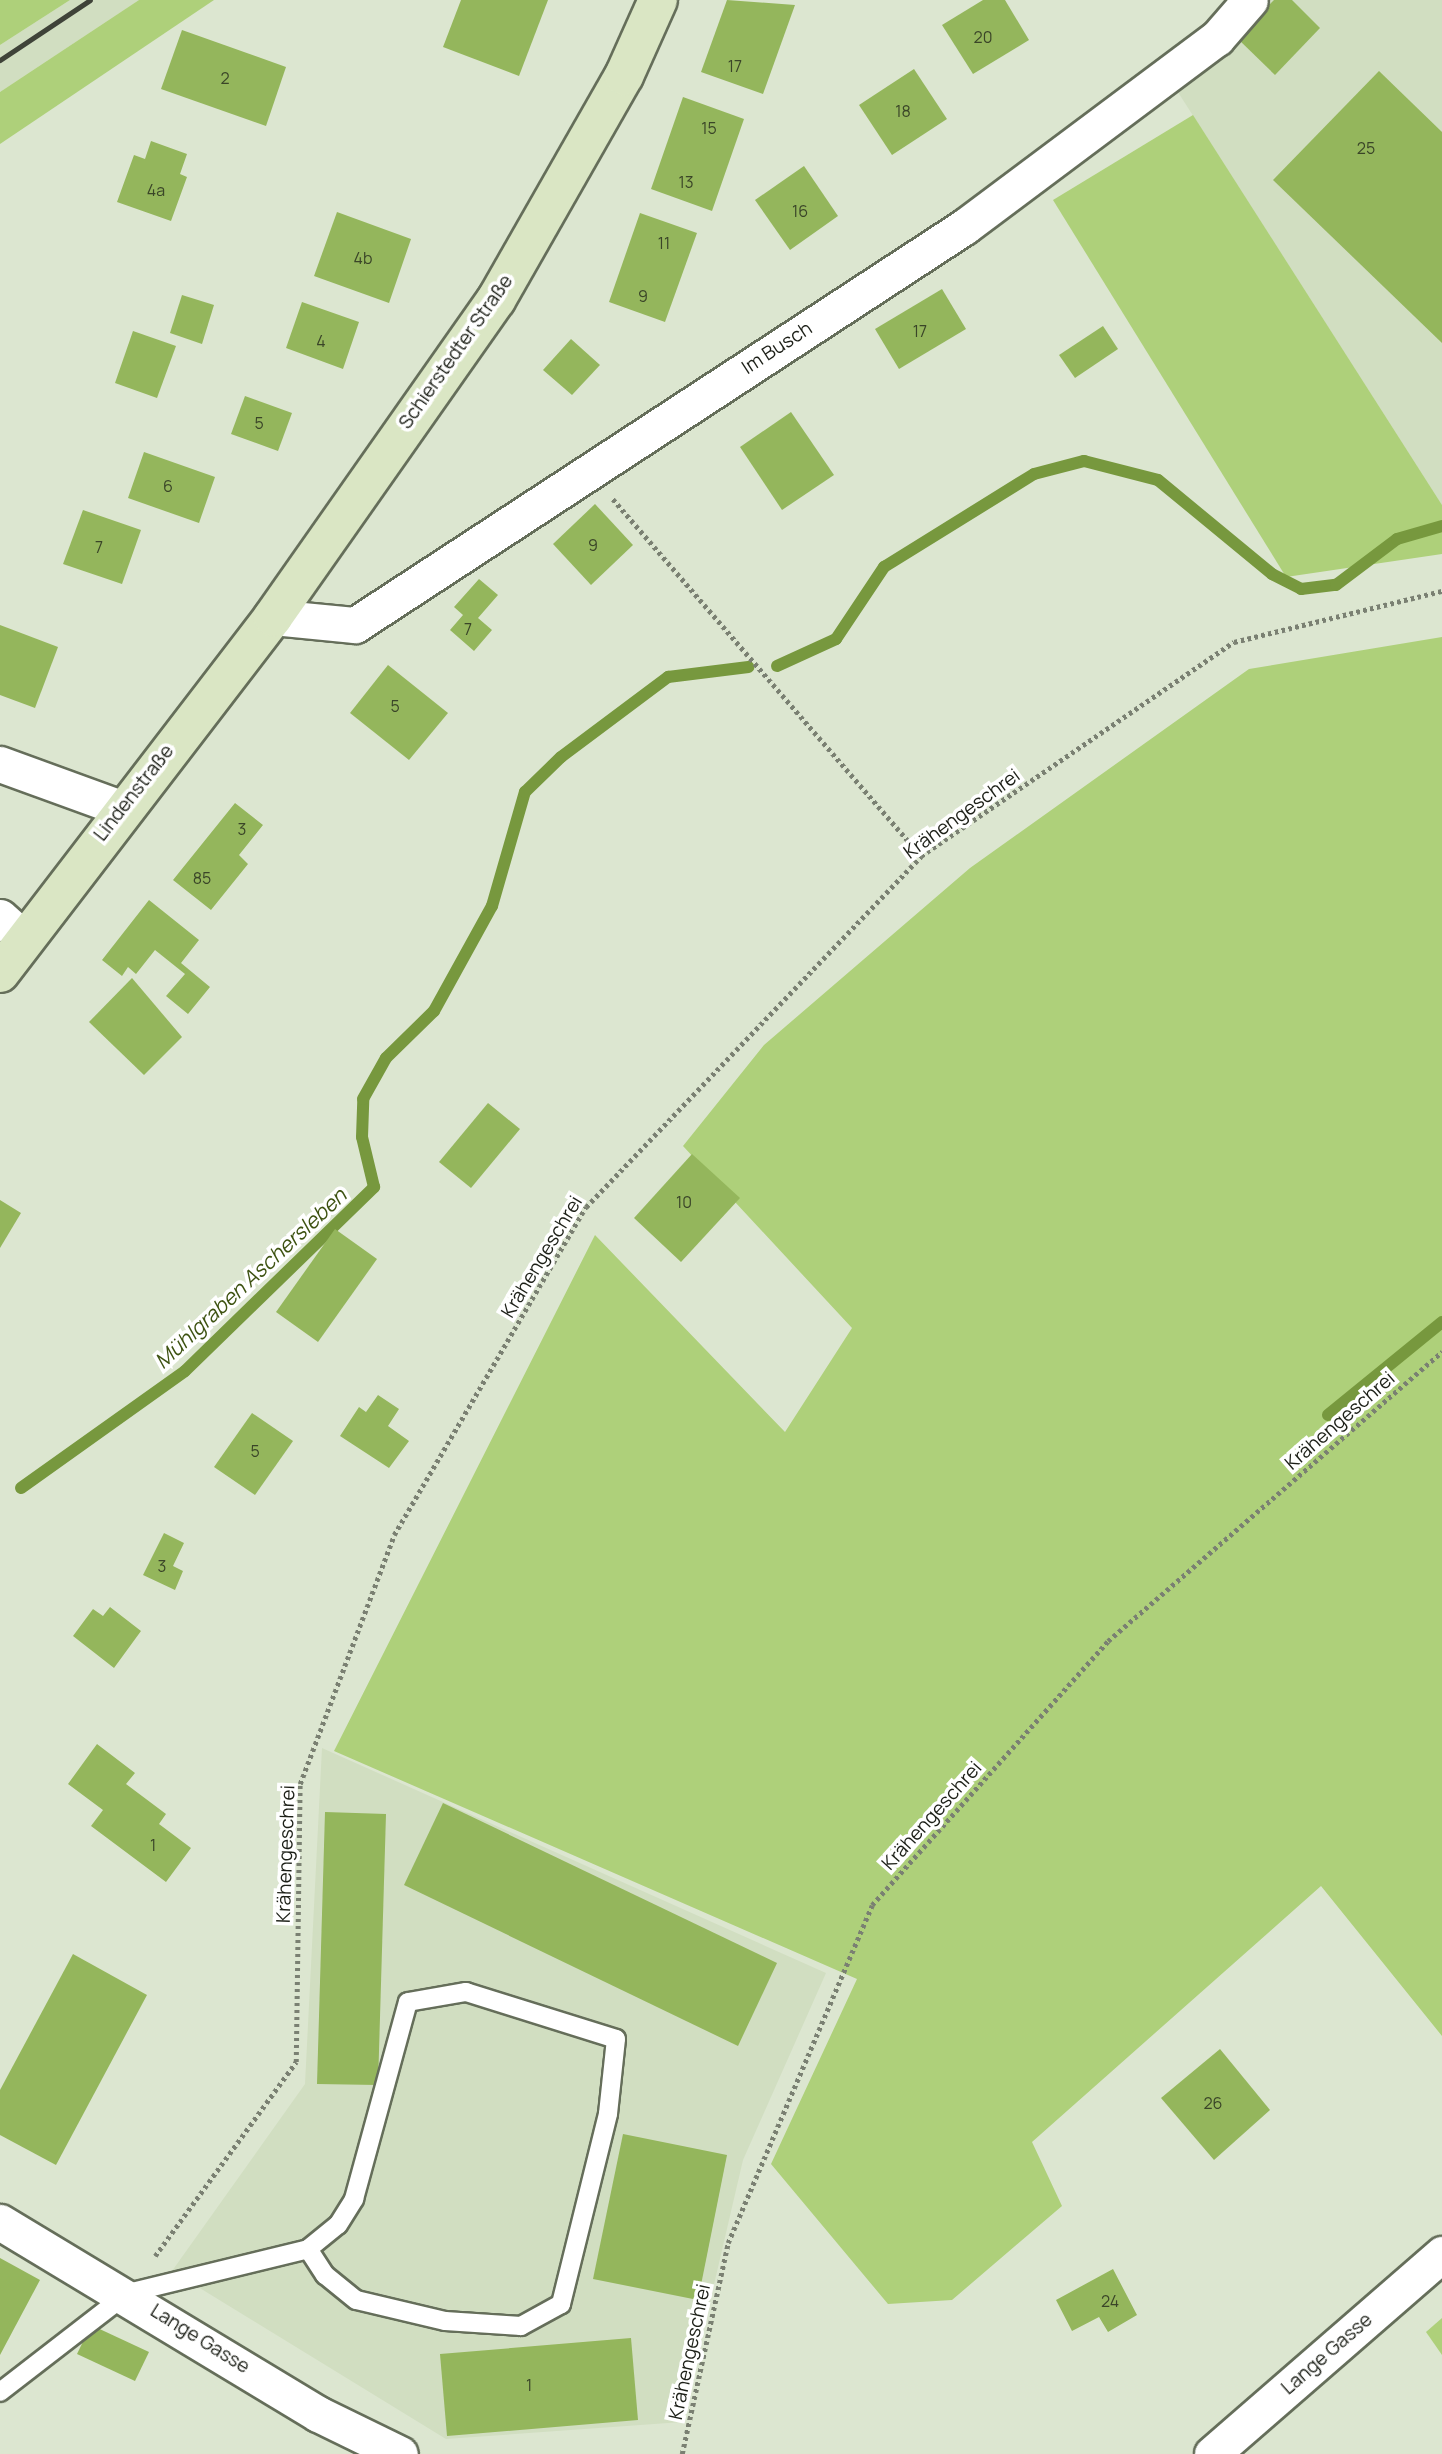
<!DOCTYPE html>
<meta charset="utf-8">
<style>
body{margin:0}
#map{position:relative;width:1442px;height:2454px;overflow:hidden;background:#dce6d0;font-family:Manrope,sans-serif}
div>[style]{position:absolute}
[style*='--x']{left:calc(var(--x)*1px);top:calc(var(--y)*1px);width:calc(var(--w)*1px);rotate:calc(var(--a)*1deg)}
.built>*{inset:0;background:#d1dec1}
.green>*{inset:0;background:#aed07a}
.stream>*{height:12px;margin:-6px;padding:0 6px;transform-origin:6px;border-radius:6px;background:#77983e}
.building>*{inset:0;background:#94b65c}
.path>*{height:4.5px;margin-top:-2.25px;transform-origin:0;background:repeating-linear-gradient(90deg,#7a8072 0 3.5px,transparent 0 7px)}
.roads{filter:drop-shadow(2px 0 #656e5a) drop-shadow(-2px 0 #656e5a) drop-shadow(0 2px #656e5a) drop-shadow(0 -2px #656e5a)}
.lane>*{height:18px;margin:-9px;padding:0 9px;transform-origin:9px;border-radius:9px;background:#fff}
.street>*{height:35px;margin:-17.5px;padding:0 17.5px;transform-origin:17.5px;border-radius:17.5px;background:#fff}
.secondary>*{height:38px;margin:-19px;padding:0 19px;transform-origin:19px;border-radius:19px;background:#dae6c4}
.rail>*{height:5px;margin:-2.5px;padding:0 2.5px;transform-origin:2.5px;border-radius:2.5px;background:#3f4339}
span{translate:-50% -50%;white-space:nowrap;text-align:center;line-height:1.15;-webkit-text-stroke:7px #fff;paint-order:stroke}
.number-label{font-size:16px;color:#3a4528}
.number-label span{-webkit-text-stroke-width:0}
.street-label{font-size:19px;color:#1c1f17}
.water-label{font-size:21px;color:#3d5211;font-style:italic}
</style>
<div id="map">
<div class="built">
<div style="clip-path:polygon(70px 0,139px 0,0 92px,0 45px)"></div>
<div style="clip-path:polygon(1245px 0,1442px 0,1442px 505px,1167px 75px)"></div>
<div style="clip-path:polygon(322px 1748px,826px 1973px,743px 2160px,682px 2422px,446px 2439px,172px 2271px,305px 2084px)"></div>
</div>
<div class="green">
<div style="clip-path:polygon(0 0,70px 0,0 45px)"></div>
<div style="clip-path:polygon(139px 0,214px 0,0 144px,0 92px)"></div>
<div style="clip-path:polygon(1193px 115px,1442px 505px,1442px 554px,1286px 577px,1053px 200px)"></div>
<div style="clip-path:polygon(1442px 637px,1442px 2036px,1321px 1886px,1032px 2142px,1062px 2206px,952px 2300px,888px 2304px,771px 2164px,857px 1979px,334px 1751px,595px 1235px,785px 1432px,852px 1328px,683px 1146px,764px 1045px,970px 868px,1249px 669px)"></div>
<div style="clip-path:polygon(1442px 2318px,1442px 2355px,1426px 2332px)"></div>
</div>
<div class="stream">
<div style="--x:777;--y:666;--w:65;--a:-24.6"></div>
<div style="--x:836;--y:639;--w:87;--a:-56.3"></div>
<div style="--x:884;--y:567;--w:176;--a:-31.8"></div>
<div style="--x:1034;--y:474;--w:52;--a:-14.6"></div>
<div style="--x:1084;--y:461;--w:76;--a:14.4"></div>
<div style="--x:1158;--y:480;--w:148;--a:39.5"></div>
<div style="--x:1272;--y:574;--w:33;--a:27"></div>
<div style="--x:1301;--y:589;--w:35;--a:-7"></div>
<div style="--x:1336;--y:585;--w:76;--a:-37"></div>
<div style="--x:1397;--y:539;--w:47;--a:-16.1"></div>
<div style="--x:1328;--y:1415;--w:147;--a:-39.2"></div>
<div style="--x:21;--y:1488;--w:201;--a:-35.5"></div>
<div style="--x:185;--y:1371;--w:264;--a:-44.2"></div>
<div style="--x:374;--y:1187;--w:51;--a:-103.5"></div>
<div style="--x:362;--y:1137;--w:38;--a:-88"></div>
<div style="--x:363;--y:1099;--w:47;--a:-60.7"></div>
<div style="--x:386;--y:1058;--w:67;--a:-44.4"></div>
<div style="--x:434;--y:1011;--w:120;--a:-61.1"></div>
<div style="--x:492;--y:906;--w:119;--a:-73.9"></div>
<div style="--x:525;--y:792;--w:50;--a:-44.2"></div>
<div style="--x:561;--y:757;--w:134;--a:-36.8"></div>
<div style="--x:668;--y:677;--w:81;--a:-7.1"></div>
</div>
<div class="building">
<div style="clip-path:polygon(461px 0,548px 0,519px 76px,443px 47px)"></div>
<div style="clip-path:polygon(727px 0,795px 5px,763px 94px,701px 72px)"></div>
<div style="clip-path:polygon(983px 0,1005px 0,1029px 40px,973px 74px,942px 25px)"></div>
<div style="clip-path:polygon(1274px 0,1292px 0,1320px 28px,1275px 75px,1237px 38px)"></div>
<div style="clip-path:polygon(182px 30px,286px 67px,266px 126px,161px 89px)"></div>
<div style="clip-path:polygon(914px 69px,947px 119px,892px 155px,859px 105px)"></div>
<div style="clip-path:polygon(1379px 71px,1442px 132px,1442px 343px,1273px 180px)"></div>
<div style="clip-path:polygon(683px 97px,744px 119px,712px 211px,651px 189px)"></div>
<div style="clip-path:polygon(151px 141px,187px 154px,180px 174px,187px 177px,171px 221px,117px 202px,134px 155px,145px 159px)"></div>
<div style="clip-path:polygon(804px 166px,838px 216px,790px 250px,755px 200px)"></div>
<div style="clip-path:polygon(337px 212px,411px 239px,389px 303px,314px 276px)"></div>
<div style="clip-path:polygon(640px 213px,697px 233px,665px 322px,609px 302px)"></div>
<div style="clip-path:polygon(942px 289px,966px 329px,899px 369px,875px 329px)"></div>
<div style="clip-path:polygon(182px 295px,214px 305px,202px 344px,170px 333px)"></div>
<div style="clip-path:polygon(302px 302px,359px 322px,343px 369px,286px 348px)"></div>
<div style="clip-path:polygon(1103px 326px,1118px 349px,1075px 378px,1059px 355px)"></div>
<div style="clip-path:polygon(133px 331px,176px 346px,157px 398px,115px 383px)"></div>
<div style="clip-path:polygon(571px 339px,600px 365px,572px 395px,543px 370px)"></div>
<div style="clip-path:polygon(245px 396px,292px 413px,278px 451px,231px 434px)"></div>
<div style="clip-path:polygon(791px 412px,834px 475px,782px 510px,740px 447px)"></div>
<div style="clip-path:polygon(144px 452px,215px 477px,199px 523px,128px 498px)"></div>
<div style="clip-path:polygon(595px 504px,633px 545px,591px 585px,553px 544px)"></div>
<div style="clip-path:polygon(83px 510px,141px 530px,122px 584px,63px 564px)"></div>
<div style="clip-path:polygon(479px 579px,498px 595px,478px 618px,492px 630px,474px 651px,450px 630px,463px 615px,454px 607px)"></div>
<div style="clip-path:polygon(0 625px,58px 647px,35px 708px,0 695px)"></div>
<div style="clip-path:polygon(388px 665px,448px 713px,409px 760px,350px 713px)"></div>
<div style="clip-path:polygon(235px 803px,263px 825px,239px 855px,248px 864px,211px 910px,173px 880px)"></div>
<div style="clip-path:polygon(149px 900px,199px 940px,181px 963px,210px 987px,188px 1014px,166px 996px,185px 974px,155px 950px,136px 974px,128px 967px,122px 976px,102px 960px)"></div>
<div style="clip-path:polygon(132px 978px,182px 1037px,144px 1075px,89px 1022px)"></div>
<div style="clip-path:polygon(488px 1103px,520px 1129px,471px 1188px,439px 1162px)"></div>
<div style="clip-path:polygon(692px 1154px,740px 1198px,681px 1262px,634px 1218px)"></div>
<div style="clip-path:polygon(0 1200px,21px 1213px,0 1248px)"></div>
<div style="clip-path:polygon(335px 1229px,377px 1259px,318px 1342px,276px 1312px)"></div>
<div style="clip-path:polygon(378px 1395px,399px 1409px,388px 1426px,409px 1441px,389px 1468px,340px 1436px,359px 1407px,366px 1412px)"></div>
<div style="clip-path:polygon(252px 1413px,293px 1441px,255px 1495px,214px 1467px)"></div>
<div style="clip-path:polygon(164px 1533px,184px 1543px,173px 1566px,183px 1571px,175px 1590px,143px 1575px)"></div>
<div style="clip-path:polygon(110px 1607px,141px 1631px,114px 1668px,73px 1636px,93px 1609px,103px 1616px)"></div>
<div style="clip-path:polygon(97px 1744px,135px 1773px,126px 1784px,166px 1814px,159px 1824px,191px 1848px,166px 1882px,91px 1826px,103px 1810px,68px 1784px)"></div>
<div style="clip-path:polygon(443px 1803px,777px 1963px,738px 2046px,404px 1885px)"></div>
<div style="clip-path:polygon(325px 1812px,386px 1814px,378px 2085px,317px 2084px)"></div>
<div style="clip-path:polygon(73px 1954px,147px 1995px,56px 2165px,0 2135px,0 2090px)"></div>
<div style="clip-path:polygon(1220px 2049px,1270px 2110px,1214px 2160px,1161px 2098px)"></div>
<div style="clip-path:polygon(623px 2134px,727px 2155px,698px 2300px,593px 2279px)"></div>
<div style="clip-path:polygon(0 2258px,40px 2280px,0 2355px)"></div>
<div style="clip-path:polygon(1113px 2269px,1137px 2315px,1108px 2332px,1099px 2317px,1072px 2331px,1056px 2300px)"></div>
<div style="clip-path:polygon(91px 2325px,149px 2352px,135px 2381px,77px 2354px)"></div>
<div style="clip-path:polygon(631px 2338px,638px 2420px,447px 2436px,440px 2354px)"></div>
</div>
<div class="path">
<div style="--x:613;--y:499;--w:472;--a:49.2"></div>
<div style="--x:155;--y:2256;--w:240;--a:-54"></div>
<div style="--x:296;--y:2062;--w:278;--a:-89.2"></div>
<div style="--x:300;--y:1784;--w:266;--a:-69.3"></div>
<div style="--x:394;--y:1535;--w:380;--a:-59.7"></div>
<div style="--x:586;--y:1207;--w:485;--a:-46.3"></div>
<div style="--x:921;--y:856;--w:379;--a:-34.4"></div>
<div style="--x:1234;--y:642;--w:214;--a:-13.8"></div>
<div style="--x:682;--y:2454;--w:216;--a:-77.7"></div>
<div style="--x:728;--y:2243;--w:367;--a:-66.9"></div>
<div style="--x:872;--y:1905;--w:354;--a:-48.2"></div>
<div style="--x:1108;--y:1641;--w:442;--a:-40.9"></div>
</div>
<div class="roads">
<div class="lane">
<div style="--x:0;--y:2392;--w:162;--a:-37.7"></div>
<div style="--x:128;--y:2293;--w:185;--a:-13.7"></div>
<div style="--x:308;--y:2249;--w:38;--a:-39"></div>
<div style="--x:338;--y:2225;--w:31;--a:-58"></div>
<div style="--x:354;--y:2199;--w:204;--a:-74.7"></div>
<div style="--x:408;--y:2002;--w:59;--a:-9.8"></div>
<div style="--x:466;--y:1992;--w:157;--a:17.4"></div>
<div style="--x:616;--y:2039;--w:75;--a:96.1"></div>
<div style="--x:608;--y:2114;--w:196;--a:103.9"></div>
<div style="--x:561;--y:2304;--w:46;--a:151.2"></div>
<div style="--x:521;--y:2326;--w:76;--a:-176.2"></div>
<div style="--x:445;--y:2321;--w:91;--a:-166.7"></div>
<div style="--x:356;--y:2300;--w:40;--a:-141"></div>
<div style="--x:325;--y:2275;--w:31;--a:-123"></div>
</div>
<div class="street">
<div style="--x:273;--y:617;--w:82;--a:5.6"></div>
<div style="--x:355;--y:625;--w:728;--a:-33.17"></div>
<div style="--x:964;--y:227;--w:316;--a:-36.8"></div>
<div style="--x:1217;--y:38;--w:50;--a:-49"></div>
<div style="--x:0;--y:764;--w:129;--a:20"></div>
<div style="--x:0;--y:917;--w:31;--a:42"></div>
<div style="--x:0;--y:2222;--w:371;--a:31.1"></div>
<div style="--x:318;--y:2414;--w:91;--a:26"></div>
<div style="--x:1212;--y:2454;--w:305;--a:-41"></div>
</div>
<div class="secondary">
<div style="--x:0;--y:973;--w:449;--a:-52.5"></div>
<div style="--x:273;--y:617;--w:388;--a:-54.9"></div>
<div style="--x:496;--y:300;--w:258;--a:-60.3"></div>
<div style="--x:624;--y:76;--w:83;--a:-65.9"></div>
</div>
</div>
<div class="rail">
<div style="--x:0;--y:60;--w:108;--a:-33.7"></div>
</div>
<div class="number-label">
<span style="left:983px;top:37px">20</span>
<span style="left:735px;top:66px">17</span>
<span style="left:225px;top:78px">2</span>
<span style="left:903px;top:111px">18</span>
<span style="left:709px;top:128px">15</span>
<span style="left:1366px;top:148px">25</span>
<span style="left:686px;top:182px">13</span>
<span style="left:156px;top:190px">4a</span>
<span style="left:800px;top:211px">16</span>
<span style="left:664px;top:243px">11</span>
<span style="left:363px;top:258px">4b</span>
<span style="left:643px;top:296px">9</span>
<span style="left:920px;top:331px">17</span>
<span style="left:321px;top:341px">4</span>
<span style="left:259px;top:423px">5</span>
<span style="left:168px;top:486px">6</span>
<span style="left:593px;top:545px">9</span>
<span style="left:99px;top:547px">7</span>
<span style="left:468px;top:629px">7</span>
<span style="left:395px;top:706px">5</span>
<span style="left:242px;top:829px">3</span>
<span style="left:202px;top:878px">85</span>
<span style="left:684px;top:1202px">10</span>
<span style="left:255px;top:1451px">5</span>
<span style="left:162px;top:1566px">3</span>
<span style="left:153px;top:1845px">1</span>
<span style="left:1213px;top:2103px">26</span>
<span style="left:1110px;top:2301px">24</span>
<span style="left:529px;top:2385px">1</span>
</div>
<div class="street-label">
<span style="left:777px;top:348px;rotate:-33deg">Im Busch</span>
<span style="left:456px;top:352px;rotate:-55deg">Schierstedter Straße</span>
<span style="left:134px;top:793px;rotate:-52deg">Lindenstraße</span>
<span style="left:962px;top:814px;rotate:-36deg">Krähengeschrei</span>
<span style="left:542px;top:1257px;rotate:-59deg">Krähengeschrei</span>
<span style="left:1340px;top:1421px;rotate:-41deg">Krähengeschrei</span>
<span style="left:932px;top:1816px;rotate:-48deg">Krähengeschrei</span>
<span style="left:286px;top:1854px;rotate:-88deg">Krähengeschrei</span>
<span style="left:200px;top:2339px;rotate:32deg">Lange Gasse</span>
<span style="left:690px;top:2352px;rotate:-78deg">Krähengeschrei</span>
<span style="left:1327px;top:2354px;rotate:-41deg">Lange Gasse</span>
</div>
<div class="water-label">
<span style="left:250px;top:1278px;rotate:-43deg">Mühlgraben Aschersleben</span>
</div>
</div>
